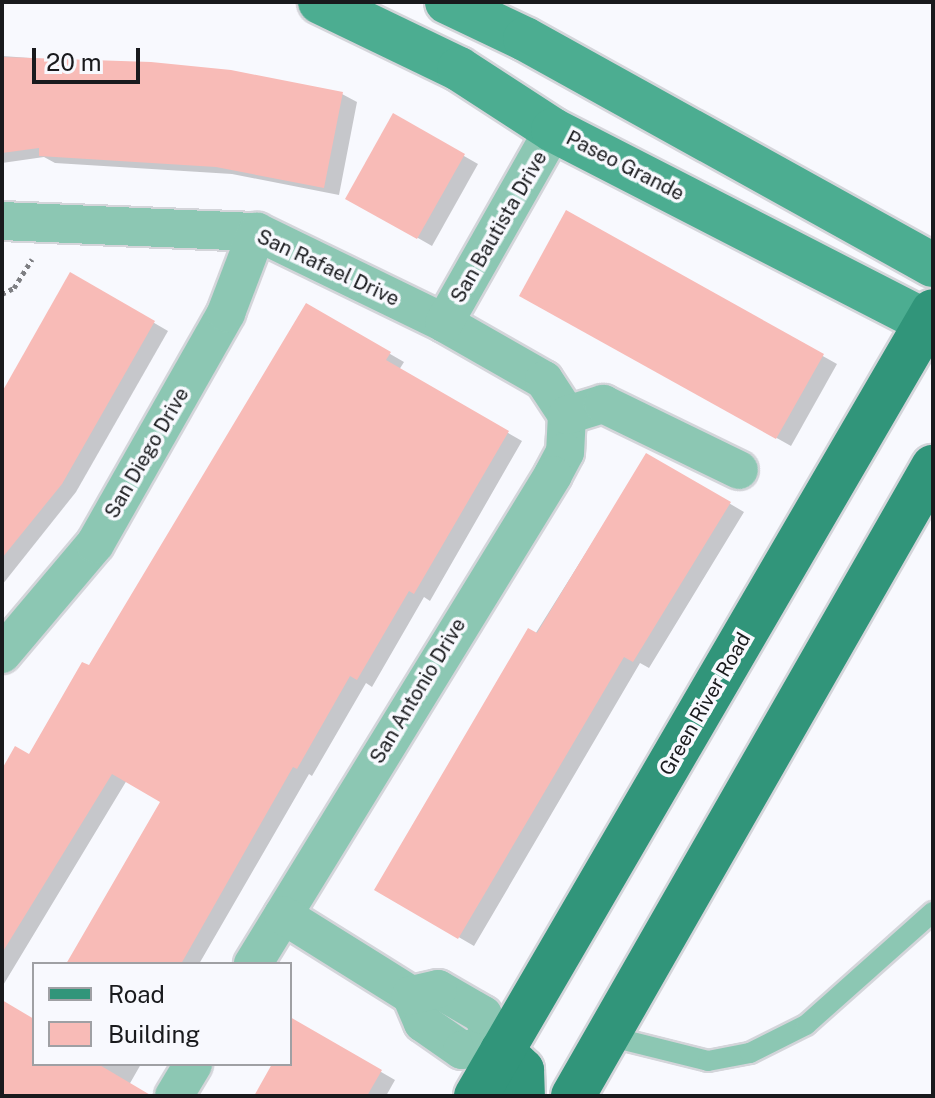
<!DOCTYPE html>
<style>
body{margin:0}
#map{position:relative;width:935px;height:1098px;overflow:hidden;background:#f8f9fe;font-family:"Public Sans",sans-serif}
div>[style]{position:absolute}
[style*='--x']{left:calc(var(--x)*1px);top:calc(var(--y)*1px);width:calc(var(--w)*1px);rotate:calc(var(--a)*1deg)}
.shadow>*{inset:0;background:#0003}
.building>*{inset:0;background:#f8bbb7}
.path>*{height:5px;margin-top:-2.5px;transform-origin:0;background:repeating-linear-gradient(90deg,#7e7f83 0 4px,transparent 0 8px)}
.roads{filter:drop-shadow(2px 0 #d4d5da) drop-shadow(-2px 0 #d4d5da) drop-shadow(0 2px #d4d5da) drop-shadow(0 -2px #d4d5da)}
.service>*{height:20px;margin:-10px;padding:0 10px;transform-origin:10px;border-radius:10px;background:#8cc7b3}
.minor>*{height:38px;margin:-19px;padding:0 19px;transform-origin:19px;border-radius:19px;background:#8cc7b3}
.secondary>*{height:44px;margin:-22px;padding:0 22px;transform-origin:22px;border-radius:22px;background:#4cad91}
.primary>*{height:44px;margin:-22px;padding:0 22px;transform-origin:22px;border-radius:22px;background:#31957a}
span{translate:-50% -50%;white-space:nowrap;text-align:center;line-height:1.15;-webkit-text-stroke:7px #f8f9fe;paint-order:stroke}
.street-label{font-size:20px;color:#191a1d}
.frame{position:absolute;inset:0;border:4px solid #191a1d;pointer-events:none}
.legend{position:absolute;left:32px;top:962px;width:260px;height:104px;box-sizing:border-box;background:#f8f9fe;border:2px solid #9fa0a4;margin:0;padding:10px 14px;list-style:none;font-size:24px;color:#191a1d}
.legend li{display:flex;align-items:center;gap:16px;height:40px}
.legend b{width:40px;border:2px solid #9fa0a4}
.scale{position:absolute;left:32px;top:48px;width:108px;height:36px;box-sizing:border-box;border:4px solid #191a1d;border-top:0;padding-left:10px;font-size:24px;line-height:28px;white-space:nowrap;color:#191a1d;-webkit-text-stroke:6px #f8f9fe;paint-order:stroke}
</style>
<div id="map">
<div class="shadow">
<div style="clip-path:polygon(2px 56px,230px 72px,342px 94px,357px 102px,339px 195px,232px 174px,55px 163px,44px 157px,2px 163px)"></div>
<div style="clip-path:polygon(394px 116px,478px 164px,432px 246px,348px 198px)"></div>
<div style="clip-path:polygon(567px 213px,837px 364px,791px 446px,521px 295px)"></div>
<div style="clip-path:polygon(72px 275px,168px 331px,76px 492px,2px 585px,2px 396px)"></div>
<div style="clip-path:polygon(307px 306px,404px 362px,399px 370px,522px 441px,430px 601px,424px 597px,372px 687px,366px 683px,312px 776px,309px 774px,199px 964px,69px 964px,163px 801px,127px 780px,2px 987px,2px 771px,30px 757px,89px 668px)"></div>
<div style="clip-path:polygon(647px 455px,744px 512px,649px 668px,640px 663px,474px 946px,376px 889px)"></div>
<div style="clip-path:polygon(2px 1002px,34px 1021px,34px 1064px,141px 1064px,129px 1085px,147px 1096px,2px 1096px)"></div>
<div style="clip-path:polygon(298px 1024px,395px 1080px,386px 1096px,256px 1096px,274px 1064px,290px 1064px,290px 1037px)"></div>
</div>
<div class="building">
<div style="clip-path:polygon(2px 57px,151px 62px,231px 70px,343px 92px,324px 188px,216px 167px,39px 156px,39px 148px,2px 153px)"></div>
<div style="clip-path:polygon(393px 113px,465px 154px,417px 239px,345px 199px)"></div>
<div style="clip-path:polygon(566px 210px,824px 354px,776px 439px,519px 296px)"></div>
<div style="clip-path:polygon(70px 272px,155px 321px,62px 484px,2px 558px,2px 392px)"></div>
<div style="clip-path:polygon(306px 303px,391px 352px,386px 360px,509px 431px,414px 594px,409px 591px,357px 680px,350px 676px,297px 769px,293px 767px,181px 964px,66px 964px,160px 802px,112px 774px,2px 953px,2px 769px,15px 746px,29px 754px,82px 662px,89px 665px)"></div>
<div style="clip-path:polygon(646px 453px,731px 502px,633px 662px,624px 657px,458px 939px,374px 890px,528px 628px,537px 633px)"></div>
<div style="clip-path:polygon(2px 1000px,34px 1019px,34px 1064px,98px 1064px,152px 1096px,2px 1096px)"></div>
<div style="clip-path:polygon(290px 1017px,382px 1070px,367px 1096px,254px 1096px,272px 1064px,290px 1064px)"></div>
</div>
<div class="path">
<div style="--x:2;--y:294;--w:13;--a:-27"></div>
<div style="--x:14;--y:288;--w:34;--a:-58"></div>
</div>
<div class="roads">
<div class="service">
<div style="--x:608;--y:1036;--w:103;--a:14"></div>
<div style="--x:708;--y:1061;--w:43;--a:-10.8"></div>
<div style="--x:750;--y:1053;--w:63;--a:-26.6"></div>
<div style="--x:806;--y:1025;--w:170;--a:-41.7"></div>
</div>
<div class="minor">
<div style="--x:2;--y:221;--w:255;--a:2.5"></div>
<div style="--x:257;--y:232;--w:208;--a:25.9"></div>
<div style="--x:444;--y:323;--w:115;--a:29.7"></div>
<div style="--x:544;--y:380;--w:42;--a:56.7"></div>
<div style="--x:567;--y:415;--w:37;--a:93"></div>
<div style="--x:565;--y:452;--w:26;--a:118"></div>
<div style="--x:553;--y:475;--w:574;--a:121.53"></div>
<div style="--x:444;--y:323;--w:222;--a:-60.5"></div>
<div style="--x:567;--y:415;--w:38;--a:-17"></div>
<div style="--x:603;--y:404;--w:151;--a:25.9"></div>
<div style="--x:2;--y:654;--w:144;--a:-49.8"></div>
<div style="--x:95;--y:544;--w:266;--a:-60.4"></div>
<div style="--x:226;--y:313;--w:87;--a:-69.1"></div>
<div style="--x:283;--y:915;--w:151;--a:32"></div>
<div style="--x:411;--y:995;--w:30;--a:67"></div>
<div style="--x:423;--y:1023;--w:47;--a:34.7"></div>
<div style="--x:462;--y:1050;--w:32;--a:-9"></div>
<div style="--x:494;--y:1045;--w:32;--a:-110"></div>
<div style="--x:483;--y:1015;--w:52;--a:-150"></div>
<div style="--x:438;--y:989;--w:28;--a:167"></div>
<div style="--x:174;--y:1096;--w:37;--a:-59"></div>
</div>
<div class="secondary">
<div style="--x:320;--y:2;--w:154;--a:25.7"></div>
<div style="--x:459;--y:69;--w:112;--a:33"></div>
<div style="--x:553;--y:130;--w:427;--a:27.2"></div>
<div style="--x:447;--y:2;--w:86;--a:25.4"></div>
<div style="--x:525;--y:39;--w:466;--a:29"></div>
</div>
<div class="primary">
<div style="--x:502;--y:1051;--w:28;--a:44"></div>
<div style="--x:522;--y:1070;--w:26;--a:88"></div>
<div style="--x:476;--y:1096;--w:908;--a:-59.79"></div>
<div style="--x:573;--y:1096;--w:725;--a:-60.22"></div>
</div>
</div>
<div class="street-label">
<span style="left:625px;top:166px;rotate:27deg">Paseo Grande</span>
<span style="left:499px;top:227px;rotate:-60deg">San Bautista Drive</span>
<span style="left:328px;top:268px;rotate:25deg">San Rafael Drive</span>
<span style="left:147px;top:453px;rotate:-60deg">San Diego Drive</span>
<span style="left:418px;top:691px;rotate:-59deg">San Antonio Drive</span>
<span style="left:705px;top:704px;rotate:-60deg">Green River Road</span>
</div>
<div class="frame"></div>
<ul class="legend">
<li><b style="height:10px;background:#31957a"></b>Road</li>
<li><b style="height:22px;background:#f8bbb7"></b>Building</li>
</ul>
<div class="scale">20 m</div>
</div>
